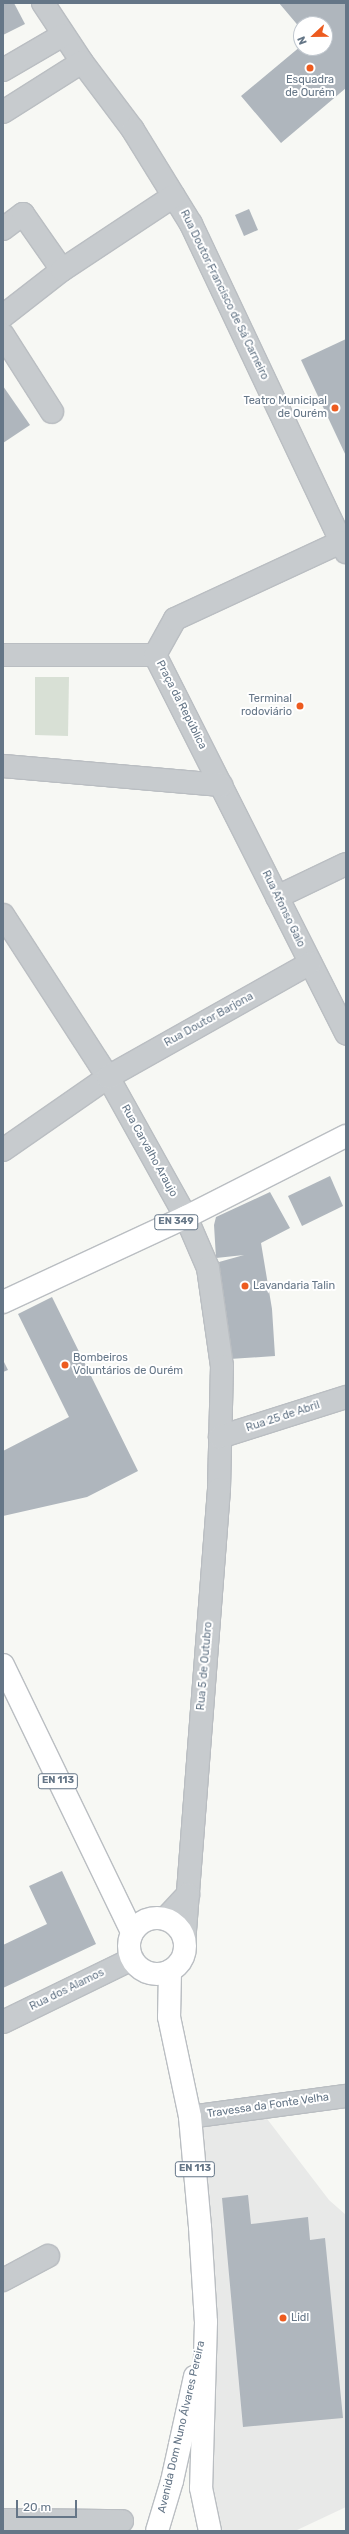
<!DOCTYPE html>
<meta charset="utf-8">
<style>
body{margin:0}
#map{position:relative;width:349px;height:2534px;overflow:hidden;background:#f7f8f4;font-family:Rubik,sans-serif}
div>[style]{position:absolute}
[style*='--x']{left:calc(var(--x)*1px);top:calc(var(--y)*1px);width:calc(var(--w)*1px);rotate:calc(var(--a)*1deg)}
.built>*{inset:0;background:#e8e9e8}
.green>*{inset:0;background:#d8e0d5}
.building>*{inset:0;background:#afb6bd}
.roads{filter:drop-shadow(1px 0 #babec2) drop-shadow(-1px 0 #babec2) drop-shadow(0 1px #babec2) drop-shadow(0 -1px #babec2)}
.minor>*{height:22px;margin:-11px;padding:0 11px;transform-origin:11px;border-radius:11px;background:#c7cbce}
.major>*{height:22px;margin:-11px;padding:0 11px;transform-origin:11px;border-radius:11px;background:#fff}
.major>.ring{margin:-11px;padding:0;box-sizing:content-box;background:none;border:22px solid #fff;border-radius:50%}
.dots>*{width:11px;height:11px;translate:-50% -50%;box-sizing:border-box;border:2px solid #fff;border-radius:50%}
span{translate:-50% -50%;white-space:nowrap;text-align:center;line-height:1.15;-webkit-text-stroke:4px #fff;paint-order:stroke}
.shield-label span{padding:1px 3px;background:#fff;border:1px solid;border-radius:3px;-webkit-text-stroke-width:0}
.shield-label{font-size:10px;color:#657687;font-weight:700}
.poi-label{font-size:11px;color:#657687}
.right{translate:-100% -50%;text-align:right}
.left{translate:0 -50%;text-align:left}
.street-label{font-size:11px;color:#657687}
.frame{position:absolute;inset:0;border:4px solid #657687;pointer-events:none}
.north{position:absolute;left:293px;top:16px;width:40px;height:40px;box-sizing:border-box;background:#fff;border:1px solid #c1c8cf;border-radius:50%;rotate:248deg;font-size:11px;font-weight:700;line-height:16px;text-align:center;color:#657687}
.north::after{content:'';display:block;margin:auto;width:14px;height:18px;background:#ed5b1f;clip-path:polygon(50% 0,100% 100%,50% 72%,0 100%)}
.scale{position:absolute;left:16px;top:2500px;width:61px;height:18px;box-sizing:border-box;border:2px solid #657687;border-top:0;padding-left:5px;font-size:12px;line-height:14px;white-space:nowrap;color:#657687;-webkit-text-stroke:3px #fff;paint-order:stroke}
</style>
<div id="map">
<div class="built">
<div style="clip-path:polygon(258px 2107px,329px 2200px,346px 2215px,346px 2507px,295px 2531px,210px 2531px,190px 2117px)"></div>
</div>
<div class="green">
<div style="clip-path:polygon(35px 677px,69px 677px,68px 736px,35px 735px)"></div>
</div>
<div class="building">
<div style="clip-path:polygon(3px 3px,14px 3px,25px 24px,3px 35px)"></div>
<div style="clip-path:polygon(279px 3px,346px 3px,346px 88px,281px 143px,241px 96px,301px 46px,325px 48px,325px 24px,301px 24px,301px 29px)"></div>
<div style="clip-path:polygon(249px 209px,258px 230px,244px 236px,235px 215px)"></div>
<div style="clip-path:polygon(346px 339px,346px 456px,301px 360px)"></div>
<div style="clip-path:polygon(3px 386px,30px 425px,3px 443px)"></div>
<div style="clip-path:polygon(330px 1176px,343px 1206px,302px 1226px,288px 1196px)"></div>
<div style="clip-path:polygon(270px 1192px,290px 1228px,261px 1243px,272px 1309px,275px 1356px,230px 1359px,219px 1262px,244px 1255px,216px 1258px,214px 1225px,216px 1217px)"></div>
<div style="clip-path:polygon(52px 1297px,138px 1471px,87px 1497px,3px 1516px,3px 1451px,69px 1417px,18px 1314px)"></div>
<div style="clip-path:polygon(3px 1360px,8px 1370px,3px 1372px)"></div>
<div style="clip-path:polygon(62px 1871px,96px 1944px,3px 1988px,3px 1945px,47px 1924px,29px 1886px)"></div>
<div style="clip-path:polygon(248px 2195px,251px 2224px,308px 2217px,310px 2240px,325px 2238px,343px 2418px,243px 2427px,222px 2198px)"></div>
</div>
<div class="roads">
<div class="minor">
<div style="--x:43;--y:3;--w:71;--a:56.5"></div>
<div style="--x:82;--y:62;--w:85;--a:53.1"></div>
<div style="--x:133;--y:130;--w:110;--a:58.3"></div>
<div style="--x:191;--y:224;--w:363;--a:64.7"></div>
<div style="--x:3;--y:70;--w:69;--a:-30.3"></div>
<div style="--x:3;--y:112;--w:93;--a:-32.3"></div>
<div style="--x:3;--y:229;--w:25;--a:-37"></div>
<div style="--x:23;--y:214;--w:68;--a:55.1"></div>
<div style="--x:3;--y:316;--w:75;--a:-37.9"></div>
<div style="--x:62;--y:270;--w:134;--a:-33.5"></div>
<div style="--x:3;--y:335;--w:91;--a:57.5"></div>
<div style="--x:3;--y:655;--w:152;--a:0"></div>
<div style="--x:155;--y:655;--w:424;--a:63.2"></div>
<div style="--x:155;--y:655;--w:41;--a:-60.9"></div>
<div style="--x:175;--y:619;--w:183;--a:-24.9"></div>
<div style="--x:3;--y:766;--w:219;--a:5"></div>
<div style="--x:277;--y:897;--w:76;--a:-25.6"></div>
<div style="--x:3;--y:915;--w:193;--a:57.1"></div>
<div style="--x:108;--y:1077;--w:160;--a:60.9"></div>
<div style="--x:186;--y:1217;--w:56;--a:66.7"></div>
<div style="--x:208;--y:1268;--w:99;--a:81.9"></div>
<div style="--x:222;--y:1366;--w:123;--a:91.4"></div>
<div style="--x:219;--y:1489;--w:452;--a:94.4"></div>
<div style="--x:3;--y:1150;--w:128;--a:-34.8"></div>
<div style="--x:108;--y:1077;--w:232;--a:-29.4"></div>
<div style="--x:220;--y:1437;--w:132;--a:-17.6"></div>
<div style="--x:165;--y:1919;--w:34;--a:-47"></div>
<div style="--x:3;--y:2022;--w:144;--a:-26"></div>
<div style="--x:190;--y:2117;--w:157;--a:-7.7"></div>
<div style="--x:3;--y:2280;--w:51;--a:-28.1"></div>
<div style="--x:3;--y:2520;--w:119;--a:0.5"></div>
</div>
<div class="major">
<div style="--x:3;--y:1302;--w:202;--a:-24.9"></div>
<div style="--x:186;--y:1217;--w:179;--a:-26.9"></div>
<div style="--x:3;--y:1665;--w:297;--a:64.2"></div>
<div class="ring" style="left:129px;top:1918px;width:34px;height:34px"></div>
<div style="--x:170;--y:1971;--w:46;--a:91.2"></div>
<div style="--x:169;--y:2017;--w:102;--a:78.1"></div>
<div style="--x:190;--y:2117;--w:110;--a:84.8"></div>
<div style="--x:200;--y:2227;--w:95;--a:86.4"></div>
<div style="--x:206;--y:2322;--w:166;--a:91.7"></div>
<div style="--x:201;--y:2488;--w:44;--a:78.2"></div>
<div style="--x:157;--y:2531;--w:52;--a:-73.3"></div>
<div style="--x:172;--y:2481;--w:107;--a:-77.6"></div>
</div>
</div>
<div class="dots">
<div style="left:310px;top:68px;background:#ed5b1f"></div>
<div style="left:335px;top:408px;background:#ed5b1f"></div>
<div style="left:300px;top:706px;background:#ed5b1f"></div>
<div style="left:245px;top:1286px;background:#ed5b1f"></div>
<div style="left:65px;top:1365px;background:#ed5b1f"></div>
<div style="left:283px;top:2318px;background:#ed5b1f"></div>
</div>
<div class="shield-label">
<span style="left:176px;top:1222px">EN 349</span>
<span style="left:58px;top:1781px">EN 113</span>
<span style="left:195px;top:2169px">EN 113</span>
</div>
<div class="poi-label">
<span style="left:310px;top:87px">Esquadra<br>de Ourém</span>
<span class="right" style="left:327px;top:408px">Teatro Municipal<br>de Ourém</span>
<span class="right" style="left:292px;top:706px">Terminal<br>rodoviário</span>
<span class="left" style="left:253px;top:1286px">Lavandaria Talin</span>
<span class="left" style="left:73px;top:1365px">Bombeiros<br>Voluntários de Ourém</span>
<span class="left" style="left:291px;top:2318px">Lidl</span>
</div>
<div class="street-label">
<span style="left:224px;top:295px;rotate:64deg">Rua Doutor Francisco de Sá Carneiro</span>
<span style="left:181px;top:705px;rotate:63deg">Praça da República</span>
<span style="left:283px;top:909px;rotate:64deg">Rua Afonso Galo</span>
<span style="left:209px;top:1020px;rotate:-29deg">Rua Doutor Barjona</span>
<span style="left:149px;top:1151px;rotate:61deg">Rua Carvalho Araujo</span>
<span style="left:283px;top:1417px;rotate:-18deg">Rua 25 de Abril</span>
<span style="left:205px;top:1666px;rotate:-85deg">Rua 5 de Outubro</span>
<span style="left:67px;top:1990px;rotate:-26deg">Rua dos Alamos</span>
<span style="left:268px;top:2106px;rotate:-8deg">Travessa da Fonte Velha</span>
<span style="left:182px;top:2427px;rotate:-77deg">Avenida Dom Nuno Álvares Pereira</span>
</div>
<div class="frame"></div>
<div class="north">N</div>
<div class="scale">20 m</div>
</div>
